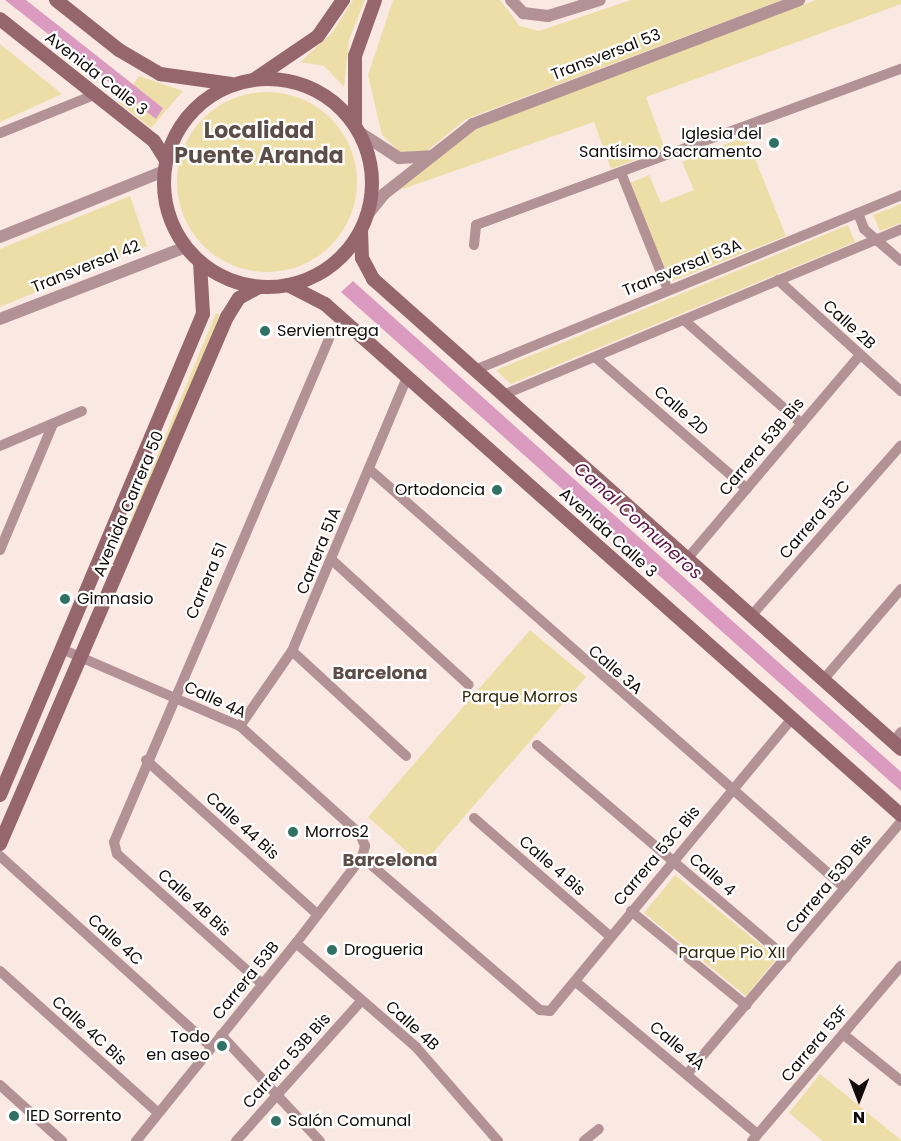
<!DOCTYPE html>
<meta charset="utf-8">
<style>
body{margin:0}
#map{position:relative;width:901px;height:1141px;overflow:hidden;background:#fae8e2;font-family:Poppins,sans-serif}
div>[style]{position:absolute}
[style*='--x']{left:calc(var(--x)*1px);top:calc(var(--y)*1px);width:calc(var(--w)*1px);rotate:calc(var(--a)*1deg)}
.green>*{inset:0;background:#eddea8}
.round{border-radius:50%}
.water>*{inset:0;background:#db9bc0}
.minor>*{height:10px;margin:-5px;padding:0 5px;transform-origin:5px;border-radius:5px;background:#b39295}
.tertiary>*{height:12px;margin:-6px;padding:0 6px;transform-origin:6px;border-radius:6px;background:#b39295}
.secondary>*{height:14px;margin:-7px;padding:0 7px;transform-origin:7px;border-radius:7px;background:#95666b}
.secondary>.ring{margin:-7px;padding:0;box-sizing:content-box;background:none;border:14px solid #95666b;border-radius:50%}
.dots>*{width:16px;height:16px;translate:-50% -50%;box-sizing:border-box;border:3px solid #fff;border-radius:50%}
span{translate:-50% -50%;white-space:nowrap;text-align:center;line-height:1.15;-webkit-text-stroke:4.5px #fff;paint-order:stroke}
.street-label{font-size:16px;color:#110b09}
.poi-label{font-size:16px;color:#110b09}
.right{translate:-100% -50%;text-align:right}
.left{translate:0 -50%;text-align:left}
.park-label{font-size:16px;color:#312909}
.water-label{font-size:18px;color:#5f1547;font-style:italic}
.neighbourhood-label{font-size:18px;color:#5c4d48;font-weight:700}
.district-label{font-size:22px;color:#5c4d48;font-weight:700}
.north{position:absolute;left:829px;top:1069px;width:60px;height:60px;-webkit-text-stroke:4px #fff;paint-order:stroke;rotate:180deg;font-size:16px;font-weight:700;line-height:24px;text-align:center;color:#110b09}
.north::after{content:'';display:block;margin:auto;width:21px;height:27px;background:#110b09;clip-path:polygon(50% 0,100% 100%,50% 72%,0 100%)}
</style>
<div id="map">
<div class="green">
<div style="clip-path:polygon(353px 0,365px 0,349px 40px,344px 87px,324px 66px,300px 62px,332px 33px)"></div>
<div style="clip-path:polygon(393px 0,500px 0,520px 26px,539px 31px,631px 0,782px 0,466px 119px,427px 151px,401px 153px,382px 135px,368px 75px)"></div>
<div style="clip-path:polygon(816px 0,901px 0,901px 4px,646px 97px,665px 149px,611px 169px,594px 122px,397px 191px,473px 131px,501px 119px)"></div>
<div style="clip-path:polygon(0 44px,62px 94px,0 122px)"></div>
<div style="clip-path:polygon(139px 76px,183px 91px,151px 128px,118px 102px,125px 94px,156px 119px,163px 108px,133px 85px)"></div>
<div class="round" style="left:177px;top:92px;width:180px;height:180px"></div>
<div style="clip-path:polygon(746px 136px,786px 236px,670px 282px,630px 183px,649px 175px,661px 203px,694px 190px,682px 162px)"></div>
<div style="clip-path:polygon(130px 196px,147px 246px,0 307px,0 249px)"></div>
<div style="clip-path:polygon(901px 204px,901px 223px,880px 231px,873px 215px)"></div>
<div style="clip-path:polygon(848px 225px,855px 242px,511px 384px,496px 370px)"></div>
<div style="clip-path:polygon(216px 313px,220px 315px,117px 565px,113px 563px)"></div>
<div style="clip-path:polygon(530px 630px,586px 677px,422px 865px,368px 817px)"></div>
<div style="clip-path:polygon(675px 875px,777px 958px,746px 996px,644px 913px)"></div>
<div style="clip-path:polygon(820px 1074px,901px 1140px,901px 1141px,823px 1141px,789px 1113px)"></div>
</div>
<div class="water">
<div style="clip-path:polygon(5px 0,26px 0,163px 108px,156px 119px)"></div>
<div style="clip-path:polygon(353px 281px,901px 772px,901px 791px,341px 292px)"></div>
</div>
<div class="minor">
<div style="--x:0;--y:133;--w:101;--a:-22"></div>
<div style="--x:622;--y:175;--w:124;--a:68.2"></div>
<div style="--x:858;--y:213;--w:17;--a:69"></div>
<div style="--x:864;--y:229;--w:49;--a:40.9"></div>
<div style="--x:474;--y:245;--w:20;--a:-84"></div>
<div style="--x:476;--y:225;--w:453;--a:-20.2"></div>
<div style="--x:778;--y:280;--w:166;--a:42.1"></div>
<div style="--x:684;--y:320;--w:157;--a:41.4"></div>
<div style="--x:595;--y:357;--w:201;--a:41"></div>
<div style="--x:475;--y:370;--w:461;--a:-22.3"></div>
<div style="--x:503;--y:395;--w:431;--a:-22.6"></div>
<div style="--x:0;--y:446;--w:89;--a:-23.1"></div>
<div style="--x:369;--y:469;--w:634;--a:41.36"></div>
<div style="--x:0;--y:550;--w:137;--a:-67.2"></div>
<div style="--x:687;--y:559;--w:267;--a:-49.7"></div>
<div style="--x:332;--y:560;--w:185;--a:42.4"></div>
<div style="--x:751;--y:616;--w:227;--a:-48.7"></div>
<div style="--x:64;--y:650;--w:192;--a:23.4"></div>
<div style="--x:240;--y:726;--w:161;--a:42"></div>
<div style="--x:360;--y:834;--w:13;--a:67"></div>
<div style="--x:365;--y:846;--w:11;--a:105"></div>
<div style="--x:362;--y:857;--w:108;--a:127.5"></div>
<div style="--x:296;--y:943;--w:255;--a:128.9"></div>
<div style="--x:292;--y:651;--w:155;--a:42.6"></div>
<div style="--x:823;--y:680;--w:120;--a:-49.4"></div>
<div style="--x:240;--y:726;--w:91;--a:-55.3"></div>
<div style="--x:292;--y:651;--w:297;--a:-67.2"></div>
<div style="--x:893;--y:742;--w:13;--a:-51"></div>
<div style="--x:537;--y:745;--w:328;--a:40.5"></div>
<div style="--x:146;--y:760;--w:230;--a:42"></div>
<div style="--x:474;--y:818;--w:181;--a:41"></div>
<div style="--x:0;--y:856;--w:283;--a:42.1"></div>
<div style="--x:362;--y:857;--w:235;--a:40.7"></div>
<div style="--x:540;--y:1010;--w:10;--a:6"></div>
<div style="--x:550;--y:1011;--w:380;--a:-50.4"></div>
<div style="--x:631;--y:911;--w:149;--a:39.3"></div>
<div style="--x:296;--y:943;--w:159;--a:40.9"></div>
<div style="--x:416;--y:1047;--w:125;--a:48.9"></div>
<div style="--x:0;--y:971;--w:212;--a:41.9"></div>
<div style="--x:576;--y:982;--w:236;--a:40"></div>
<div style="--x:261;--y:983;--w:193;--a:-138.1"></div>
<div style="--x:117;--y:854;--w:12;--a:-104"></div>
<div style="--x:114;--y:842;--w:555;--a:-66.86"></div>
<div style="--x:843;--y:1034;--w:75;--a:39"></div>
<div style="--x:221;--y:1035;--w:145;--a:47"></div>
<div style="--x:687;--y:1074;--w:331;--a:-49.7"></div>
<div style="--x:0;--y:1085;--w:84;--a:42.1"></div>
<div style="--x:236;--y:1141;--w:188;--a:-48.2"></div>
<div style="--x:584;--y:1141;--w:19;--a:-39"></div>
<div style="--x:752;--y:1141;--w:230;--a:-49.6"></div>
</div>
<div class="tertiary">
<div style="--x:511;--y:0;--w:18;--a:47"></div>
<div style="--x:523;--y:13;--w:25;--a:7"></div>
<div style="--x:548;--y:16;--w:54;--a:-17.1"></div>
<div style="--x:359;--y:132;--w:48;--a:33"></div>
<div style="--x:399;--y:158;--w:33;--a:-3"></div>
<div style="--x:368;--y:214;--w:26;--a:-51"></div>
<div style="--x:384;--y:194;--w:113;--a:-38.2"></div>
<div style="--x:473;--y:124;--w:349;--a:-20.8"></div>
<div style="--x:0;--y:237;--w:177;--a:-21.9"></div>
<div style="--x:0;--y:319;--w:199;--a:-21.2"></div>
</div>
<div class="secondary">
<div style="--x:56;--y:0;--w:80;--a:38.4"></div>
<div style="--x:119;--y:50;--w:48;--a:30.3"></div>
<div style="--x:160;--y:74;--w:72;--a:8"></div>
<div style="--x:0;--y:19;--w:196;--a:38.4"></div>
<div style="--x:154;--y:141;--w:22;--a:58"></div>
<div style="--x:255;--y:79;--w:76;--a:-34.3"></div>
<div style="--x:318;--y:36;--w:44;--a:-55.2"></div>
<div class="ring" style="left:164px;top:79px;width:194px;height:194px"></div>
<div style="--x:355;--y:125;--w:69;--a:-90"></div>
<div style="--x:355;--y:56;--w:59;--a:-70.3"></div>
<div style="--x:361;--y:230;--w:28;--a:88"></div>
<div style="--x:362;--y:258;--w:24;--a:62"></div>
<div style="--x:373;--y:279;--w:707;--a:41.67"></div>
<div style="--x:288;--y:285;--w:42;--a:27.2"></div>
<div style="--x:325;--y:304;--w:770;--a:41.58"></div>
<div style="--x:0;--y:795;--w:522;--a:-67.12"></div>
<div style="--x:203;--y:314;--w:52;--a:-93.3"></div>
<div style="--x:0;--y:844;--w:574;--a:-66.7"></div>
<div style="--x:227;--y:317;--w:22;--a:-58"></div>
<div style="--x:239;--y:298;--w:23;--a:-29"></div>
</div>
<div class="dots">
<div style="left:774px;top:143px;background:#2f7264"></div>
<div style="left:265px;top:331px;background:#2f7264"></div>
<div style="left:497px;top:490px;background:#2f7264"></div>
<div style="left:65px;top:599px;background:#2f7264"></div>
<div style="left:293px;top:832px;background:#2f7264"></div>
<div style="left:332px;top:950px;background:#2f7264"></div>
<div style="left:222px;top:1046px;background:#2f7264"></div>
<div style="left:14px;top:1116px;background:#2f7264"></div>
<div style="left:276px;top:1121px;background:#2f7264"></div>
</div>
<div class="street-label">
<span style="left:606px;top:55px;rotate:-21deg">Transversal 53</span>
<span style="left:96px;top:74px;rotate:38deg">Avenida Calle 3</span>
<span style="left:86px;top:267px;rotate:-22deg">Transversal 42</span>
<span style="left:682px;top:268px;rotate:-22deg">Transversal 53A</span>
<span style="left:849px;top:325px;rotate:42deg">Calle 2B</span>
<span style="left:681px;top:411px;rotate:41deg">Calle 2D</span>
<span style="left:762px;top:447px;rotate:-50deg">Carrera 53B Bis</span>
<span style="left:129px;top:504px;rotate:-67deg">Avenida Carrera 50</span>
<span style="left:815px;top:520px;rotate:-49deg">Carrera 53C</span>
<span style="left:608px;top:533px;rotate:42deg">Avenida Calle 3</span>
<span style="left:319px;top:551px;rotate:-68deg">Carrera 51A</span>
<span style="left:207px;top:581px;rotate:-67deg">Carrera 51</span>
<span style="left:615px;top:670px;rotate:41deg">Calle 3A</span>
<span style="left:215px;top:700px;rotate:25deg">Calle 4A</span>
<span style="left:242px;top:826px;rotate:42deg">Calle 44 Bis</span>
<span style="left:657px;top:856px;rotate:-50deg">Carrera 53C Bis</span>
<span style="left:552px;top:866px;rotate:41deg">Calle 4 Bis</span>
<span style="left:712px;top:875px;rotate:41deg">Calle 4</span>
<span style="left:829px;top:884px;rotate:-50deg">Carrera 53D Bis</span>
<span style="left:194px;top:903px;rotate:42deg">Calle 4B Bis</span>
<span style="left:115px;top:940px;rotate:42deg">Calle 4C</span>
<span style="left:246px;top:981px;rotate:-51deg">Carrera 53B</span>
<span style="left:412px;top:1026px;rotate:42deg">Calle 4B</span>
<span style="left:89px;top:1031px;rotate:42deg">Calle 4C Bis</span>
<span style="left:815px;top:1044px;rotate:-50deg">Carrera 53F</span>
<span style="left:677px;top:1046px;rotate:40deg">Calle 4A</span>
<span style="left:287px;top:1061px;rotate:-48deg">Carrera 53B Bis</span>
</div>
<div class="poi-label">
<span class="right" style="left:762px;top:143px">Iglesia del<br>Santísimo Sacramento</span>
<span class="left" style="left:277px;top:331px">Servientrega</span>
<span class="right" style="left:485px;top:490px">Ortodoncia</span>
<span class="left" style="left:77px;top:599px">Gimnasio</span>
<span class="left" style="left:305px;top:832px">Morros2</span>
<span class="left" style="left:344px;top:950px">Drogueria</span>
<span class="right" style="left:210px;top:1046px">Todo<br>en aseo</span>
<span class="left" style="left:26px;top:1116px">IED Sorrento</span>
<span class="left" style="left:288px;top:1121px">Salón Comunal</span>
</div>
<div class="park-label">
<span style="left:520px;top:697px">Parque Morros</span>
<span style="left:732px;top:953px">Parque Pio XII</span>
</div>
<div class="water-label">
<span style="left:638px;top:521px;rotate:42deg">Canal Comuneros</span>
</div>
<div class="neighbourhood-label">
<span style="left:380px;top:673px">Barcelona</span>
<span style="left:390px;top:860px">Barcelona</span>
</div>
<div class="district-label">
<span style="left:259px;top:143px">Localidad<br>Puente Aranda</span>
</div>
<div class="north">N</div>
</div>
